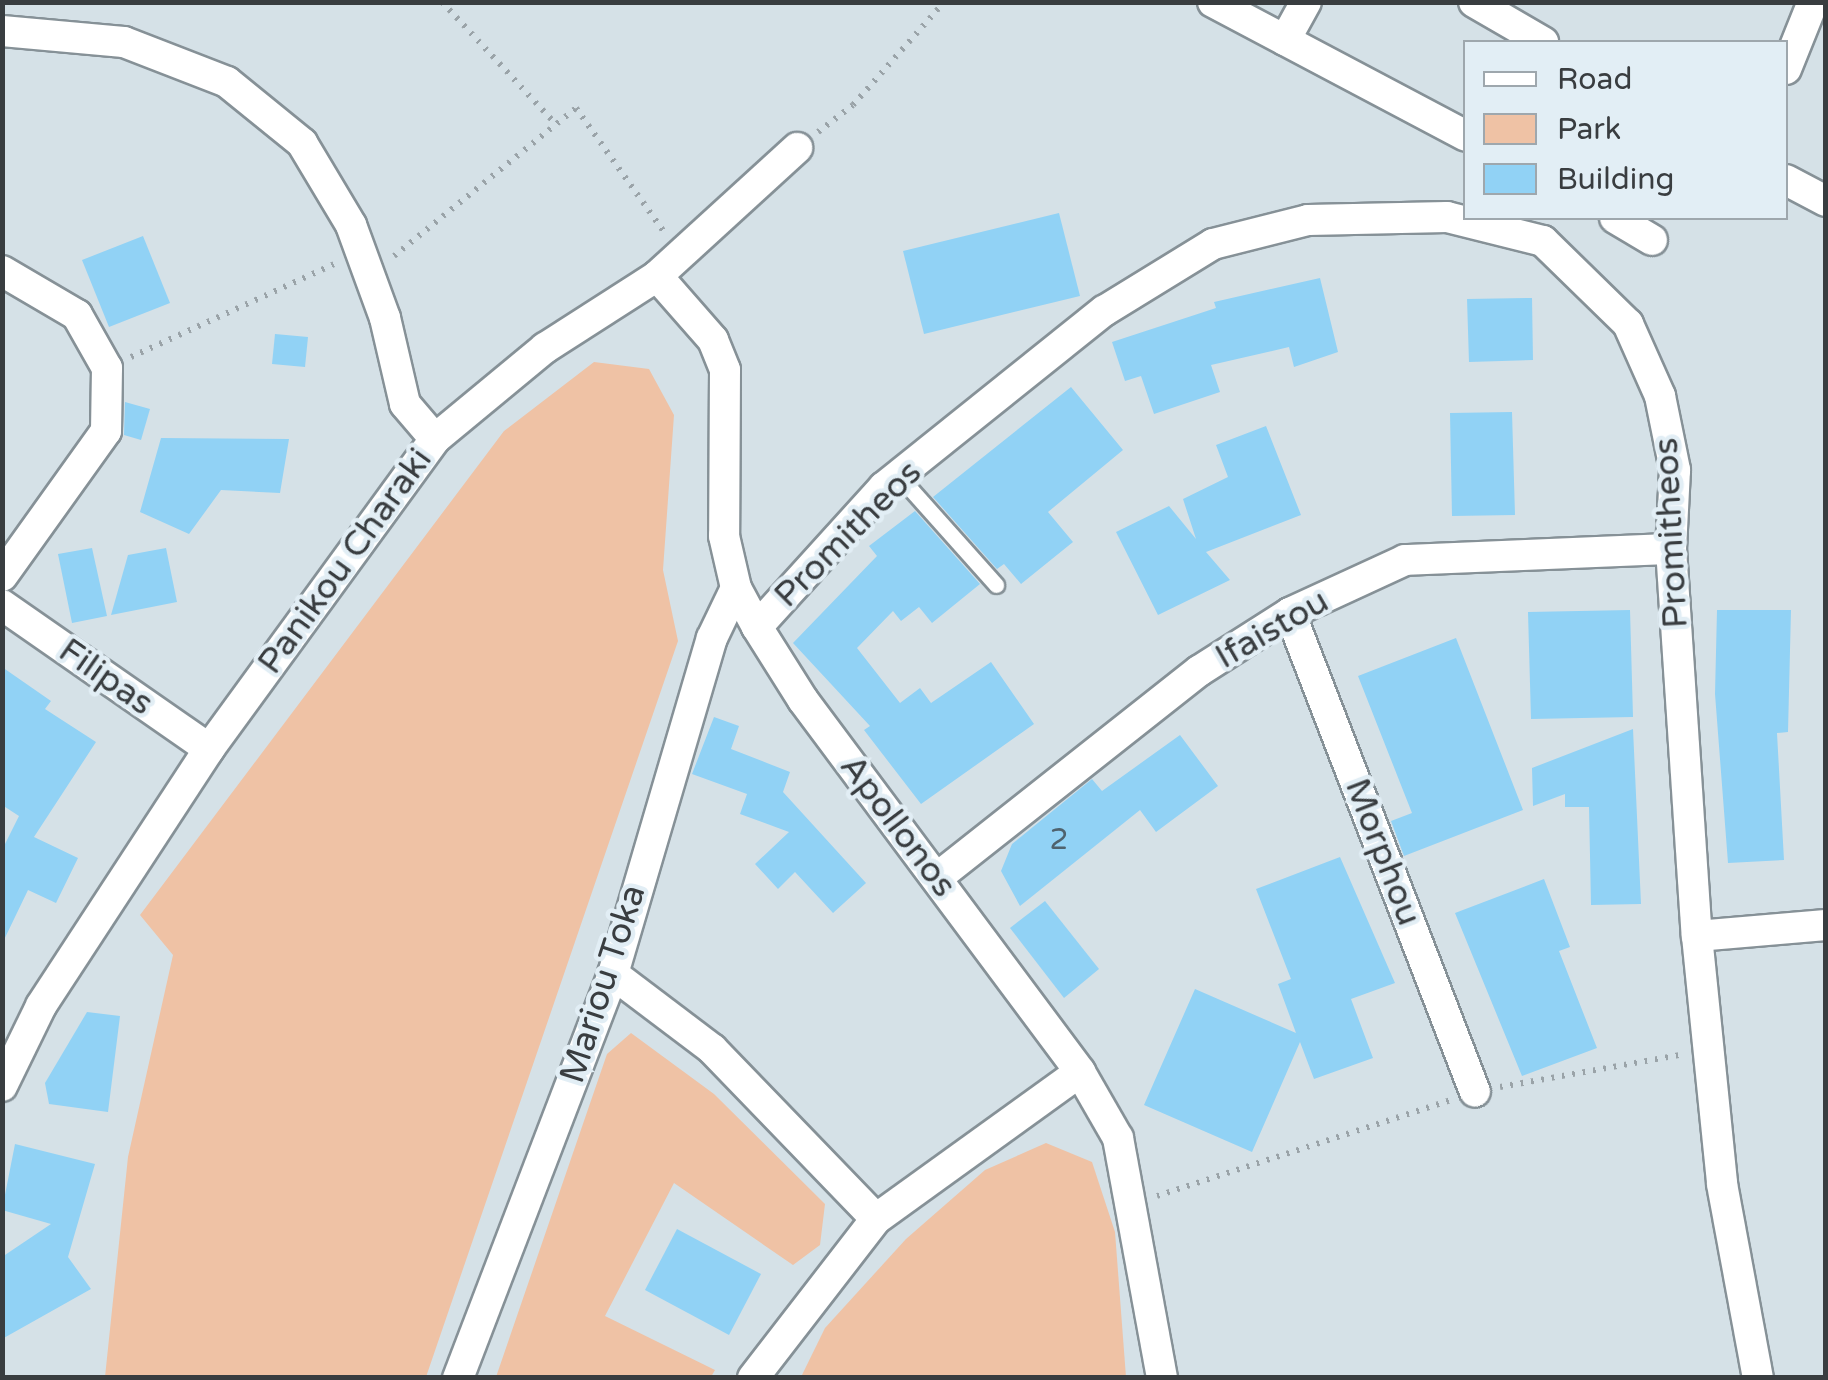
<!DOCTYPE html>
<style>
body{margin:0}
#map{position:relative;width:1828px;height:1380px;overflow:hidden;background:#d5e1e7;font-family:"Varela Round",sans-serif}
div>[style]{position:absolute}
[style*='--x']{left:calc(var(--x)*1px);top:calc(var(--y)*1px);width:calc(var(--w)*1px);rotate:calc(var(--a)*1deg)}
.green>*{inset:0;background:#efc2a5}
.building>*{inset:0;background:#91d2f5}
.path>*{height:6px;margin-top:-3px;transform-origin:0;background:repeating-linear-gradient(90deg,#9aa3a8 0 2.5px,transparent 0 10.5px)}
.roads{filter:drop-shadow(2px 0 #869197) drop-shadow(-2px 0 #869197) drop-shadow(0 2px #869197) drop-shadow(0 -2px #869197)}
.service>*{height:15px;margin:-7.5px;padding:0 7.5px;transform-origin:7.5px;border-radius:7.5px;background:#fff}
.minor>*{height:30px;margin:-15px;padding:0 15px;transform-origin:15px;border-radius:15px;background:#fff}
span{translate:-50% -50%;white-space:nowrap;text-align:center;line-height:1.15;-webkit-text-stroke:9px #e2eef5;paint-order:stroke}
.number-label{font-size:30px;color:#4f626d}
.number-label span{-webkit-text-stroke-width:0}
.street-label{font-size:35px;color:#393d40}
.frame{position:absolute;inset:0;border:5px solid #393d40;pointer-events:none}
.legend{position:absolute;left:1463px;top:40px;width:325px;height:180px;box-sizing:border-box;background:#e2eef5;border:2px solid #9ea7ad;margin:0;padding:12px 18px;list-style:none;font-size:30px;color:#393d40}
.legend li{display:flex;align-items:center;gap:20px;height:50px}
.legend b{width:50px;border:2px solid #9ea7ad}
</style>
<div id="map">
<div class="green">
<div style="clip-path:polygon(594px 362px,649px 369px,674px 415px,663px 570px,678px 641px,426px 1377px,105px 1377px,128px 1157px,173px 955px,140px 915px,504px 431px)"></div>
<div style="clip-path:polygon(631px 1033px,714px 1094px,825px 1204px,820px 1245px,793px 1265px,674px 1183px,605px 1316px,715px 1370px,711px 1377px,496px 1377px,607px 1054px)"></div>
<div style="clip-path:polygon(1046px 1143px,1092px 1162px,1115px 1232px,1126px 1377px,801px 1377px,825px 1328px,906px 1239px,985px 1170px)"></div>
</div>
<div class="building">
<div style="clip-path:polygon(1059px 213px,1080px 296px,924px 334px,903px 251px)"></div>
<div style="clip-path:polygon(143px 236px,170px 303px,109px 327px,82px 260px)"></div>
<div style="clip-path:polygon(1320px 278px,1338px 352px,1294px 367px,1289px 347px,1211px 365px,1220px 392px,1154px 414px,1141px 376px,1125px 381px,1112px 342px,1216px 308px,1214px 302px)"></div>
<div style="clip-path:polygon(1532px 298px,1533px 360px,1469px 362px,1467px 299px)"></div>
<div style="clip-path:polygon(275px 334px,308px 337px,305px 367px,272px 364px)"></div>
<div style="clip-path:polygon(1071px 387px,1123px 450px,1048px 512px,1073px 542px,1021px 584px,1004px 564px,997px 569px,933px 497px)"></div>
<div style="clip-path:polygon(125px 402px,150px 409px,141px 440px,124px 435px)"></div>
<div style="clip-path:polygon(1512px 412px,1515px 515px,1452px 516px,1450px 413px)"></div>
<div style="clip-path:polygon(1266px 426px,1301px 515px,1206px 552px,1230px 580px,1158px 615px,1116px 532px,1169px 506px,1196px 539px,1183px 499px,1228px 477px,1216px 445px)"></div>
<div style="clip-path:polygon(161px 438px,289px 439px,280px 493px,221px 490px,189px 534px,140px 512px)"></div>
<div style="clip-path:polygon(915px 511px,980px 584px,932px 623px,919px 607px,901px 621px,893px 611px,857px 648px,900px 703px,920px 688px,931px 703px,991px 662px,1034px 724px,921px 804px,864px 730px,870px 726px,793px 643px,877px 556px,869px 546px)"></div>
<div style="clip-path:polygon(92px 548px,107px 616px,72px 623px,58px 554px)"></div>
<div style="clip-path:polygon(166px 548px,177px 602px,111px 615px,128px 555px)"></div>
<div style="clip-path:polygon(1630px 610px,1633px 717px,1531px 719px,1528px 612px)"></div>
<div style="clip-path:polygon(1717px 610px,1791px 610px,1788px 732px,1777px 733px,1784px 860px,1728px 863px,1715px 694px)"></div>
<div style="clip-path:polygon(1456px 638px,1523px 810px,1404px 856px,1391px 821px,1412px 813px,1358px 676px)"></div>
<div style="clip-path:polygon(2px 667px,51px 701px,45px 709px,96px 742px,34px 837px,78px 858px,56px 903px,28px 890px,2px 944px,2px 850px,19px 816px,2px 805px)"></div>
<div style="clip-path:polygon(714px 717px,739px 726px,731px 749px,790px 772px,783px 792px,866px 883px,833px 913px,795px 872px,778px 889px,755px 864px,789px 832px,740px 814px,747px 794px,692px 774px)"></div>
<div style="clip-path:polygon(1633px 729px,1641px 904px,1591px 905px,1589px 807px,1565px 807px,1565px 794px,1533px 806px,1532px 768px)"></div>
<div style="clip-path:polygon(1180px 735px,1218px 786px,1156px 832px,1140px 810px,1020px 906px,1001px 871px,1012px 844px,1092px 779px,1102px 791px)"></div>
<div style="clip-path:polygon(1340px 857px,1395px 983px,1351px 999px,1373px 1058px,1314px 1079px,1300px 1042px,1252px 1152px,1144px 1105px,1195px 989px,1296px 1033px,1278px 984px,1291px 979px,1256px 889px)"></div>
<div style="clip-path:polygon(1544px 879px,1570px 947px,1559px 951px,1597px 1048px,1522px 1076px,1455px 913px)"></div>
<div style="clip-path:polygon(1045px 901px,1099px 969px,1064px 998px,1010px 928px)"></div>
<div style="clip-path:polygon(87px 1012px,120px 1016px,108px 1112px,49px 1104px,45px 1083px)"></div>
<div style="clip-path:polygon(15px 1144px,95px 1164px,68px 1257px,91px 1289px,2px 1339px,2px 1257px,51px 1224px,2px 1210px)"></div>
<div style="clip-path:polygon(677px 1229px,761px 1274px,729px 1335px,645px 1290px)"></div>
</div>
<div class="path">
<div style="--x:442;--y:2;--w:163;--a:47"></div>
<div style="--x:818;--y:132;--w:44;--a:-37.6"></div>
<div style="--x:853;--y:105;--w:137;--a:-48.5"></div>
<div style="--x:394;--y:256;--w:235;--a:-39.1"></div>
<div style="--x:576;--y:108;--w:152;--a:54.6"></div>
<div style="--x:131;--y:357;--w:223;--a:-24.6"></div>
<div style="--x:1500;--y:1087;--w:183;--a:-10.1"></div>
<div style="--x:1157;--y:1196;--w:308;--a:-18.1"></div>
</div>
<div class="roads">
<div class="service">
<div style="--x:899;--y:476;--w:146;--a:48.3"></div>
</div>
<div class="minor">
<div style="--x:1213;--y:2;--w:286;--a:27.9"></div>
<div style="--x:1474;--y:2;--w:80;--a:30.1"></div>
<div style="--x:2;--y:31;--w:122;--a:5.2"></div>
<div style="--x:124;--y:42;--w:110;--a:21.2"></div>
<div style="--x:227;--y:82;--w:97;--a:39.1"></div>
<div style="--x:302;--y:143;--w:96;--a:59.1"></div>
<div style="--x:351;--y:225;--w:99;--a:69.9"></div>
<div style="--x:385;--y:318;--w:88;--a:76.9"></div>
<div style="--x:405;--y:404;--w:46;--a:49.4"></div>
<div style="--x:435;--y:439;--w:384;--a:126.1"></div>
<div style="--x:209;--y:749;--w:307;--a:123.2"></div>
<div style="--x:41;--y:1006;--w:89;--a:116"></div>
<div style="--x:1285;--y:40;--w:43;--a:-61.1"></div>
<div style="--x:1786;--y:69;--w:72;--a:-68.1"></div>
<div style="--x:1786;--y:180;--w:45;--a:27.7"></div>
<div style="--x:1615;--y:218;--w:43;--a:30.7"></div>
<div style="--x:2;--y:271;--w:87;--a:30.4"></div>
<div style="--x:77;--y:315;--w:61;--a:60.5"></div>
<div style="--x:107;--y:368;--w:63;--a:90.9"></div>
<div style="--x:106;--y:431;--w:178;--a:125.6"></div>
<div style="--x:657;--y:276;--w:85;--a:48.8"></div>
<div style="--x:713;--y:340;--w:32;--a:68"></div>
<div style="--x:725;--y:370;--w:166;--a:90.3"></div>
<div style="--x:724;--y:536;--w:53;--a:77"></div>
<div style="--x:736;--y:588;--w:44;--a:61.7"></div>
<div style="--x:757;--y:627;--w:86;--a:57.8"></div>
<div style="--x:803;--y:700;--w:464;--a:53.3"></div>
<div style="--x:1080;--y:1072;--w:76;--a:60.1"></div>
<div style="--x:1118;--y:1138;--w:244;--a:79.6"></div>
<div style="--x:435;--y:439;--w:143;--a:-39.6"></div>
<div style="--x:545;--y:348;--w:133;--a:-32.7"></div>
<div style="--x:657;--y:276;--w:190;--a:-42.4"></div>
<div style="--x:2;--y:605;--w:252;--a:34.8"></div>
<div style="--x:1290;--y:613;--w:513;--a:68.88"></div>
<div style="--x:757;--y:627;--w:189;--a:-47.8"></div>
<div style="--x:884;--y:487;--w:282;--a:-38.7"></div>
<div style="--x:1104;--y:311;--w:128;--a:-31.6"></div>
<div style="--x:1213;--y:244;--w:98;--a:-14.2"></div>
<div style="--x:1308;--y:220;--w:139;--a:-1.2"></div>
<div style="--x:1447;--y:217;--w:99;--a:14"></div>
<div style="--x:1543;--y:241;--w:119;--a:44.3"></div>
<div style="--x:1628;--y:324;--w:79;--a:66"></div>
<div style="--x:1660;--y:396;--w:76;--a:78.5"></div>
<div style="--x:1675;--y:470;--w:79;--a:92.9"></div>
<div style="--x:1671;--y:549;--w:388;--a:86.2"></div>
<div style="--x:1697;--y:936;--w:249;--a:84.2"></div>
<div style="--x:1722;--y:1184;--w:197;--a:79.5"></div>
<div style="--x:938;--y:877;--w:333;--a:-38.3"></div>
<div style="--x:1199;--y:671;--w:108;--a:-32.5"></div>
<div style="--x:1290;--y:613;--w:127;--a:-24.7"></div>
<div style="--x:1405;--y:560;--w:266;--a:-2.4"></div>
<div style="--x:1697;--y:936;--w:129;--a:-4.9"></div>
<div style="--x:613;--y:974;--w:124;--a:37.1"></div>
<div style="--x:712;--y:1049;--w:236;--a:46"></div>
<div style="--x:458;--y:1378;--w:433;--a:-69"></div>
<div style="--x:613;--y:974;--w:350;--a:-73.6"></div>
<div style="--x:712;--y:638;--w:55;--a:-64.4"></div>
<div style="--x:753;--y:1378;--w:201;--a:-52.3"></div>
<div style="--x:876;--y:1219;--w:251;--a:-35.8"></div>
</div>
</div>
<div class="number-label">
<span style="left:1059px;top:840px">2</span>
</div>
<div class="street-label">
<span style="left:1671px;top:533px;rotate:-93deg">Promitheos</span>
<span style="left:848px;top:534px;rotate:-45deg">Promitheos</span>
<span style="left:345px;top:561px;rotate:-54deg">Panikou Charaki</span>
<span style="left:1272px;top:629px;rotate:-30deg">Ifaistou</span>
<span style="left:106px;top:677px;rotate:35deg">Filipas</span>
<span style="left:898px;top:826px;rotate:53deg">Apollonos</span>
<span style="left:1383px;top:852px;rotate:69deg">Morphou</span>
<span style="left:603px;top:984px;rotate:-72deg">Mariou Toka</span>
</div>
<div class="frame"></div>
<ul class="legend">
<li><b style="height:12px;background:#fff"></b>Road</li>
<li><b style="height:28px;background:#efc2a5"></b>Park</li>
<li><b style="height:28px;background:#91d2f5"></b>Building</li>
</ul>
</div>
